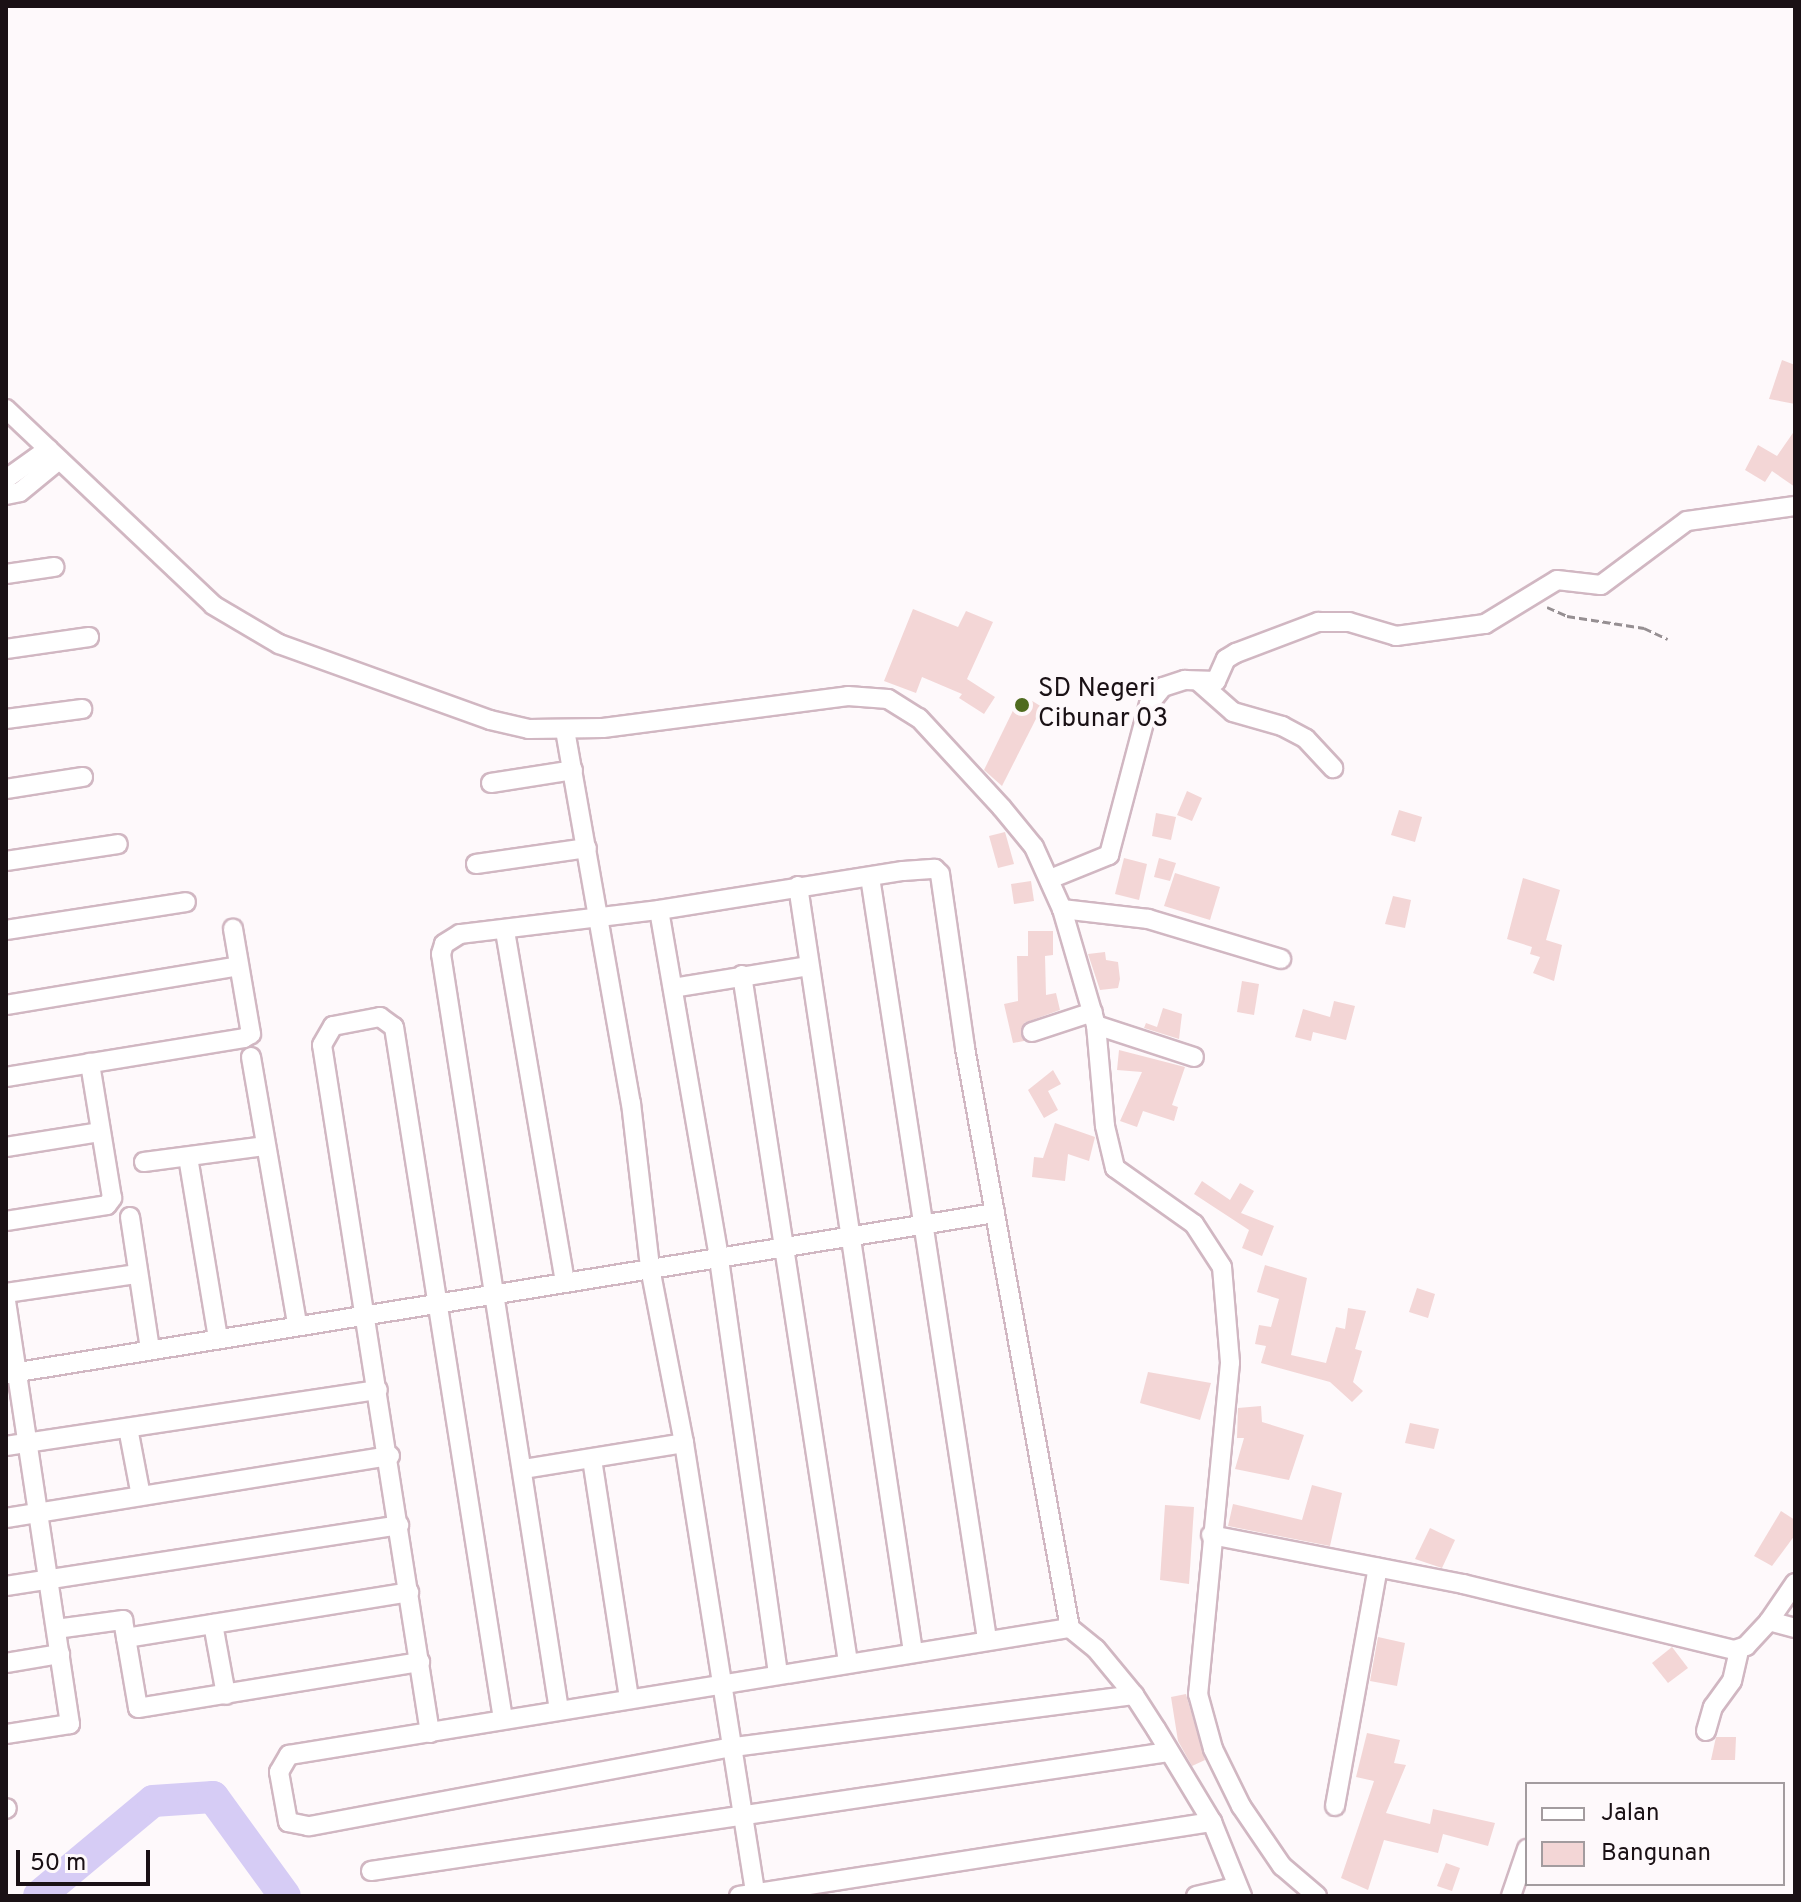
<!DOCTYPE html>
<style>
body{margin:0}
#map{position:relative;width:1801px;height:1902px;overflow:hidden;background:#fef9fb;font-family:Overpass,sans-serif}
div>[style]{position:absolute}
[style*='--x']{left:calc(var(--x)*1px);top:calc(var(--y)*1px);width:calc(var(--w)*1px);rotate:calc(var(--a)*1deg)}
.river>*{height:32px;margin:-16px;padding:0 16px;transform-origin:16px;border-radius:16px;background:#d6ccf5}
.building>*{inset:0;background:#f3d6d6}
.path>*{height:3px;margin-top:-1.5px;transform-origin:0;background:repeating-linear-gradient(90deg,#968f92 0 8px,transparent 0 12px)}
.roads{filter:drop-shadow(2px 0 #d1b7c2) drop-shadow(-2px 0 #d1b7c2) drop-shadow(0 2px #d1b7c2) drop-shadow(0 -2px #d1b7c2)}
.minor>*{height:18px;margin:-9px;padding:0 9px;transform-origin:9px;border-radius:9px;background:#fff}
.dots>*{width:22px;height:22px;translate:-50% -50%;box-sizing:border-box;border:4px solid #fef9fb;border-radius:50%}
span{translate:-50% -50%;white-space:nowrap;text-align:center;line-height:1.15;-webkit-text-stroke:8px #fef9fb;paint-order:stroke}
.poi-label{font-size:26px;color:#1a1115}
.left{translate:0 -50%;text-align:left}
.frame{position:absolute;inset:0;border:8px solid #1a1115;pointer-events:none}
.legend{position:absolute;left:1525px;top:1782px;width:260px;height:104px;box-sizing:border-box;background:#fef9fb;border:2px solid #a39c9f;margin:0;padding:10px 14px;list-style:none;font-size:24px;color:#1a1115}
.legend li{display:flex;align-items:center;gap:16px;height:40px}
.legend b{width:40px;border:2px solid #a39c9f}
.scale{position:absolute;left:16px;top:1850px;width:134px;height:36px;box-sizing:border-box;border:4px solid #1a1115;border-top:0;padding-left:10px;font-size:24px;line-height:28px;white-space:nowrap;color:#1a1115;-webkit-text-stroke:6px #fef9fb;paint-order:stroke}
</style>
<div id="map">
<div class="river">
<div style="--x:39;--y:1896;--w:148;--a:-39.8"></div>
<div style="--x:153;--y:1801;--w:60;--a:-3.8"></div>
<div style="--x:213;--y:1797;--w:122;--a:54"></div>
</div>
<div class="building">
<div style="clip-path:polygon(1782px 360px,1795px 365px,1795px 404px,1769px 399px)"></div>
<div style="clip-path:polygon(1795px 430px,1795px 487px,1772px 471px,1765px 482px,1745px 470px,1758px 445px,1777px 456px)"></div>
<div style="clip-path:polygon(913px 609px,958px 627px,966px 611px,993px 622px,967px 679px,995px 697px,984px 714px,959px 698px,962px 694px,922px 677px,916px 693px,884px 681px)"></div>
<div style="clip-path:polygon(1021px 694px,1042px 707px,1002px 786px,984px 770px)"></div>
<div style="clip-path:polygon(1187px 791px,1202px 798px,1192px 821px,1177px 815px)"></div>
<div style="clip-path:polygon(1399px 810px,1422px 817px,1415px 842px,1391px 835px)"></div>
<div style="clip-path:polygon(1156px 813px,1176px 817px,1171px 840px,1152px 836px)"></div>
<div style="clip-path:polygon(1005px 832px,1014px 864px,998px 868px,989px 836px)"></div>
<div style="clip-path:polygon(1124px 858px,1147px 864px,1139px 900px,1115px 894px)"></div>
<div style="clip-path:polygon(1159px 858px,1176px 863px,1170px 881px,1154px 877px)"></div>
<div style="clip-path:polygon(1175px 873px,1220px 887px,1210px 920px,1164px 906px)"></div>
<div style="clip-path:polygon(1523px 878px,1560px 890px,1546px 940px,1562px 945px,1554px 981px,1533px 973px,1540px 957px,1530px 954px,1532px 947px,1507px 939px)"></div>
<div style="clip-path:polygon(1031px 881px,1034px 901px,1014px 904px,1011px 884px)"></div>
<div style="clip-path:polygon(1393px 896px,1411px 900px,1405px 928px,1385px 924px)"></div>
<div style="clip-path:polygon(1028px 931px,1053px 931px,1053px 955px,1045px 956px,1046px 995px,1056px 993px,1060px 1010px,1024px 1023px,1024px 1041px,1013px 1043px,1004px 1004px,1018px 1001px,1017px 956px,1028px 956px)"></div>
<div style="clip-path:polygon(1105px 952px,1106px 960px,1118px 962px,1120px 979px,1118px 988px,1100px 990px,1088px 954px)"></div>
<div style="clip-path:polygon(1242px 981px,1259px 984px,1254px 1015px,1237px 1012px)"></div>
<div style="clip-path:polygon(1334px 1001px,1355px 1006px,1346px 1040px,1313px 1032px,1311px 1041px,1295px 1037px,1303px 1009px,1330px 1017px)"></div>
<div style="clip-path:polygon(1163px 1008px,1182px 1014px,1179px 1039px,1144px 1028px,1146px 1023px,1157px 1027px)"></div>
<div style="clip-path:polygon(1119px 1050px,1185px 1067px,1172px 1105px,1178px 1107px,1174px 1121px,1143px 1111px,1137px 1127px,1120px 1121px,1142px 1072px,1117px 1070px)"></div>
<div style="clip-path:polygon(1053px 1070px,1061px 1084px,1048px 1091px,1058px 1110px,1044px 1118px,1028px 1090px)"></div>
<div style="clip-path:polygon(1055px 1123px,1095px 1137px,1089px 1161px,1068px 1154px,1065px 1181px,1032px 1177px,1034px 1157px,1043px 1158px)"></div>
<div style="clip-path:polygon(1202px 1181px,1230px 1200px,1240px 1183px,1254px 1191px,1241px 1213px,1274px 1226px,1262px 1256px,1242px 1248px,1249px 1230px,1194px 1194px)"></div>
<div style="clip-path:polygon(1265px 1265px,1307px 1278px,1291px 1355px,1326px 1363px,1336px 1327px,1345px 1329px,1348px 1308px,1366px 1311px,1355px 1349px,1362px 1351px,1353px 1382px,1363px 1391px,1352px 1402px,1330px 1382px,1261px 1363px,1266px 1346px,1255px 1344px,1259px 1325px,1271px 1327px,1279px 1299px,1257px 1292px)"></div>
<div style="clip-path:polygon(1417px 1288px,1435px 1294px,1428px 1318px,1409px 1312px)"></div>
<div style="clip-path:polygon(1148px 1372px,1211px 1383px,1200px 1420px,1140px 1403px)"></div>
<div style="clip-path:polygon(1261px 1406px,1262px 1422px,1304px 1435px,1289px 1480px,1235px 1469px,1244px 1438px,1237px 1438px,1238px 1408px)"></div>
<div style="clip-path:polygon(1410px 1423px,1439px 1429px,1434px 1449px,1405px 1443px)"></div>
<div style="clip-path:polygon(1312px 1485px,1342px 1493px,1330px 1546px,1228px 1526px,1233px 1504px,1302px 1520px)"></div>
<div style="clip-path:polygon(1165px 1505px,1194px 1507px,1189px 1584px,1160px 1580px)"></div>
<div style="clip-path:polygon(1781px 1511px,1795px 1520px,1795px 1535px,1772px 1566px,1754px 1556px)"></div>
<div style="clip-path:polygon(1430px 1528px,1455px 1540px,1442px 1568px,1415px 1559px)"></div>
<div style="clip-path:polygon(1378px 1637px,1405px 1643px,1397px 1686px,1370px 1681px)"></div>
<div style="clip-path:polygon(1672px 1647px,1688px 1668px,1668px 1683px,1652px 1663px)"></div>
<div style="clip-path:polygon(1186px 1694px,1205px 1760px,1192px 1766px,1178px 1741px,1171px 1697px)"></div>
<div style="clip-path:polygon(1367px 1733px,1400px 1740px,1394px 1763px,1406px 1765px,1386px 1813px,1430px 1824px,1433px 1809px,1495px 1823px,1488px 1846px,1443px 1834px,1438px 1853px,1384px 1840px,1368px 1890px,1341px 1878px,1374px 1781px,1356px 1777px)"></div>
<div style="clip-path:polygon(1716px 1737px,1736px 1737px,1735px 1760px,1711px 1760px)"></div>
<div style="clip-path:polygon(1446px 1863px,1460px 1868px,1452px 1891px,1437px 1886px)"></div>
</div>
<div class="path">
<div style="--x:1547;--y:607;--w:22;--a:24"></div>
<div style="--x:1567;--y:616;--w:78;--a:8.9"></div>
<div style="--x:1644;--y:628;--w:26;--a:25"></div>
</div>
<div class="roads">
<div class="minor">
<div style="--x:6;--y:409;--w:285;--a:43.4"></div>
<div style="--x:213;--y:605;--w:77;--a:30.6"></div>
<div style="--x:279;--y:644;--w:224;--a:19.8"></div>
<div style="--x:490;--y:720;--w:40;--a:13"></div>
<div style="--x:529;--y:729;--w:74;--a:-0.8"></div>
<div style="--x:603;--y:728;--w:247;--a:-7.4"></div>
<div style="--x:848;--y:696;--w:40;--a:4.3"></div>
<div style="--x:888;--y:699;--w:36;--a:32"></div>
<div style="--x:919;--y:718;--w:122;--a:47.3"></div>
<div style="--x:1002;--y:808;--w:50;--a:50.6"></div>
<div style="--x:1034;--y:847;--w:68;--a:65.7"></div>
<div style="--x:1062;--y:909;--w:121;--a:73.7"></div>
<div style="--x:1096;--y:1025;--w:101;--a:84.9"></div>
<div style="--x:1105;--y:1126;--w:43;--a:76.6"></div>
<div style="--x:1115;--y:1168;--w:97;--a:35.3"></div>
<div style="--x:1194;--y:1224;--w:51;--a:56.9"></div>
<div style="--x:1222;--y:1267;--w:96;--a:85.2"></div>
<div style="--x:1230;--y:1363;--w:333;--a:95.5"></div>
<div style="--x:1198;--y:1694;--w:57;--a:74.7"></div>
<div style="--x:1213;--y:1749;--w:64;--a:63.8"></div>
<div style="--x:1241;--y:1806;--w:73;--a:55.7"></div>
<div style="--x:1282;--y:1866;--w:46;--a:40.6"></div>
<div style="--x:6;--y:479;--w:52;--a:-35.5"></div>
<div style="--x:6;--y:495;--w:14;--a:-12"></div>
<div style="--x:20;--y:492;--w:50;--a:-39.4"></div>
<div style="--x:6;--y:574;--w:49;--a:-8.3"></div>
<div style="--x:6;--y:649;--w:84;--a:-8.2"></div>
<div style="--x:1199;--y:682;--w:45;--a:41.4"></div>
<div style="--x:1233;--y:712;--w:51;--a:15.9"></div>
<div style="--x:1282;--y:726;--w:27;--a:28"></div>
<div style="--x:1306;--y:739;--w:40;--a:47"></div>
<div style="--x:6;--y:719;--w:77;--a:-7.5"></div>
<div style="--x:565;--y:730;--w:379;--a:80"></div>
<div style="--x:631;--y:1103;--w:166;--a:83.4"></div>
<div style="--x:650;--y:1268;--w:178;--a:79"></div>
<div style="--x:684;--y:1443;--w:459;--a:81"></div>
<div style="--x:491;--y:783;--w:83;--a:-9"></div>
<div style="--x:6;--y:789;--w:78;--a:-8.9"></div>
<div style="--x:6;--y:861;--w:113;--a:-8.6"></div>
<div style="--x:476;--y:864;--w:112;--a:-8.2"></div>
<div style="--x:870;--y:877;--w:771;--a:81.27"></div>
<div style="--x:1050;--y:879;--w:64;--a:-22.1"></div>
<div style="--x:1109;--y:855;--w:156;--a:-75.2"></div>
<div style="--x:1149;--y:704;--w:22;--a:-51"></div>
<div style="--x:1163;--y:687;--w:23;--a:-18"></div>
<div style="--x:1185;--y:680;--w:31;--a:2"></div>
<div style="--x:1216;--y:681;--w:24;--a:-66"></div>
<div style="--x:1226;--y:659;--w:12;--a:-31"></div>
<div style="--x:1236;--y:653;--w:88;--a:-20.7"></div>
<div style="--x:1318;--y:622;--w:31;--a:0"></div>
<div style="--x:1349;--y:622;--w:49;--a:16.6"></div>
<div style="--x:1396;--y:636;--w:90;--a:-7.7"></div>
<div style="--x:1485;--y:624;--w:84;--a:-31.4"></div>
<div style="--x:1557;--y:580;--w:44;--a:6.5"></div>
<div style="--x:1601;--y:585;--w:107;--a:-36.7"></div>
<div style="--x:1687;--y:521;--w:109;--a:-7.9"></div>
<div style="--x:798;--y:886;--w:775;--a:81.46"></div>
<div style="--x:1062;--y:909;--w:87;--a:6.6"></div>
<div style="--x:1148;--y:919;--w:139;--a:16.7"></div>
<div style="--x:659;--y:910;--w:354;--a:80.2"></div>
<div style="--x:719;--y:1259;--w:417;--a:81.9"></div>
<div style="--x:6;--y:930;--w:182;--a:-8.8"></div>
<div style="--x:505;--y:931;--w:355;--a:80.3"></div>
<div style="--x:742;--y:975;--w:695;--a:81.23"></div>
<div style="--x:673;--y:988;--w:138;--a:-9.2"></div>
<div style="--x:6;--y:1005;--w:236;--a:-9.5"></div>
<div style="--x:1096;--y:1025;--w:103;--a:18.1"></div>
<div style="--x:1032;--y:1032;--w:64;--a:-18.2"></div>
<div style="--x:251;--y:1057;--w:271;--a:80.2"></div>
<div style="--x:6;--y:1077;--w:241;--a:-9.3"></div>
<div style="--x:244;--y:1038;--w:8;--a:-30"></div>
<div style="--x:251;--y:1034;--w:107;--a:-99.7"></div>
<div style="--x:6;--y:1147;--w:96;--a:-9"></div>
<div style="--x:188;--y:1157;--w:183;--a:80.6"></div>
<div style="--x:144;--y:1162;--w:123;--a:-7.5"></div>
<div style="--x:130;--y:1217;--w:134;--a:81.4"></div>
<div style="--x:6;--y:1221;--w:102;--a:-9"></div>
<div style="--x:107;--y:1205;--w:9;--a:-54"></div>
<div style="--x:112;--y:1198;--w:137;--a:-99.3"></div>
<div style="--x:6;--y:1293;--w:131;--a:-8.3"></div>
<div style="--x:6;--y:1301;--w:428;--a:81.4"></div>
<div style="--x:70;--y:1724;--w:65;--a:171.1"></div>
<div style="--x:6;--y:1374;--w:1002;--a:-9.25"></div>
<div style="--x:128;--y:1428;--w:69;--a:79.2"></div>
<div style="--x:6;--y:1446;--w:376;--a:-8.6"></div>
<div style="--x:592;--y:1459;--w:241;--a:81.2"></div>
<div style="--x:524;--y:1469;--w:162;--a:-9.2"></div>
<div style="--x:6;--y:1518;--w:389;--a:-9.2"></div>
<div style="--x:1211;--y:1535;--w:257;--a:11"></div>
<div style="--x:1463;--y:1584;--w:279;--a:13.7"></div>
<div style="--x:1734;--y:1650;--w:13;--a:-18"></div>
<div style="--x:1746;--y:1646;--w:34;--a:-47"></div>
<div style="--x:1769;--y:1621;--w:46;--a:-55.6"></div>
<div style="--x:6;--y:1586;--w:398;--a:-8.8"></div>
<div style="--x:1769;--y:1621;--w:27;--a:15"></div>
<div style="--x:213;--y:1624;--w:72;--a:79.6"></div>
<div style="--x:56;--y:1629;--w:68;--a:-7.7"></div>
<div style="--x:123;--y:1620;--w:89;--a:80.3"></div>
<div style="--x:138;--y:1708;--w:286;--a:-9.3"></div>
<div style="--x:126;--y:1638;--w:287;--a:-9.2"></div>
<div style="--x:6;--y:1663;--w:55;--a:-9.5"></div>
<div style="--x:1134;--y:1695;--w:405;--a:172.6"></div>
<div style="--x:732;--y:1747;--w:431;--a:169.4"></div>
<div style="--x:308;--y:1826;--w:20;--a:-169"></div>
<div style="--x:288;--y:1822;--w:51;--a:-100.2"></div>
<div style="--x:279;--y:1772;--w:20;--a:-60"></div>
<div style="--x:289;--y:1755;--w:791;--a:-9.24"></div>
<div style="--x:1070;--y:1628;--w:33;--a:39"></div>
<div style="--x:1096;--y:1649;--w:60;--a:50.4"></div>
<div style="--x:1134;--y:1695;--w:40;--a:57.1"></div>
<div style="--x:1156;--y:1729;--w:109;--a:58.9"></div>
<div style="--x:1212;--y:1822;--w:80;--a:67.9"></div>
<div style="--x:559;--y:1710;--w:765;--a:-98.87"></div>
<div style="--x:441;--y:954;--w:10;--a:-73"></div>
<div style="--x:444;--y:944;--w:19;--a:-32"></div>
<div style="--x:460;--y:934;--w:200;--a:-6.9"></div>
<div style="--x:659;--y:910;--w:247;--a:-9.1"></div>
<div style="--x:903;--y:871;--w:32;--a:-4"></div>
<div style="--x:935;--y:869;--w:7;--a:45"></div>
<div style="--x:940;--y:874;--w:176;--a:81.8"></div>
<div style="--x:965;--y:1048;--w:589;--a:79.74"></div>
<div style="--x:1706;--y:1731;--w:25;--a:-74"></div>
<div style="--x:1713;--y:1707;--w:32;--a:-54"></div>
<div style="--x:1732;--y:1681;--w:32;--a:-77"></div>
<div style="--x:430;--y:1733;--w:696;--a:-98.92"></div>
<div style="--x:322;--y:1045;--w:22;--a:-60"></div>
<div style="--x:333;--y:1026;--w:48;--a:-10.8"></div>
<div style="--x:380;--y:1017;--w:17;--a:36"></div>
<div style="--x:394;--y:1027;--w:701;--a:81.05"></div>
<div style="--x:1335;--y:1806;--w:242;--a:-79.8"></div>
<div style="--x:6;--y:1809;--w:1;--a:-45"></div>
<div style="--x:371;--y:1871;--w:806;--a:-8.49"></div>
<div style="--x:739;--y:1896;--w:479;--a:-8.9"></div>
<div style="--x:1196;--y:1896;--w:40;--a:-13"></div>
<div style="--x:1511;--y:1896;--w:50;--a:-71.2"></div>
</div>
</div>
<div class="dots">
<div style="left:1022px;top:705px;background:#4f6b1f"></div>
</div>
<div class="poi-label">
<span class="left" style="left:1038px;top:705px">SD Negeri<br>Cibunar 03</span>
</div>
<div class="frame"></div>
<ul class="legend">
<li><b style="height:10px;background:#fff"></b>Jalan</li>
<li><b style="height:22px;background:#f3d6d6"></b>Bangunan</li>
</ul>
<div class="scale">50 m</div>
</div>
